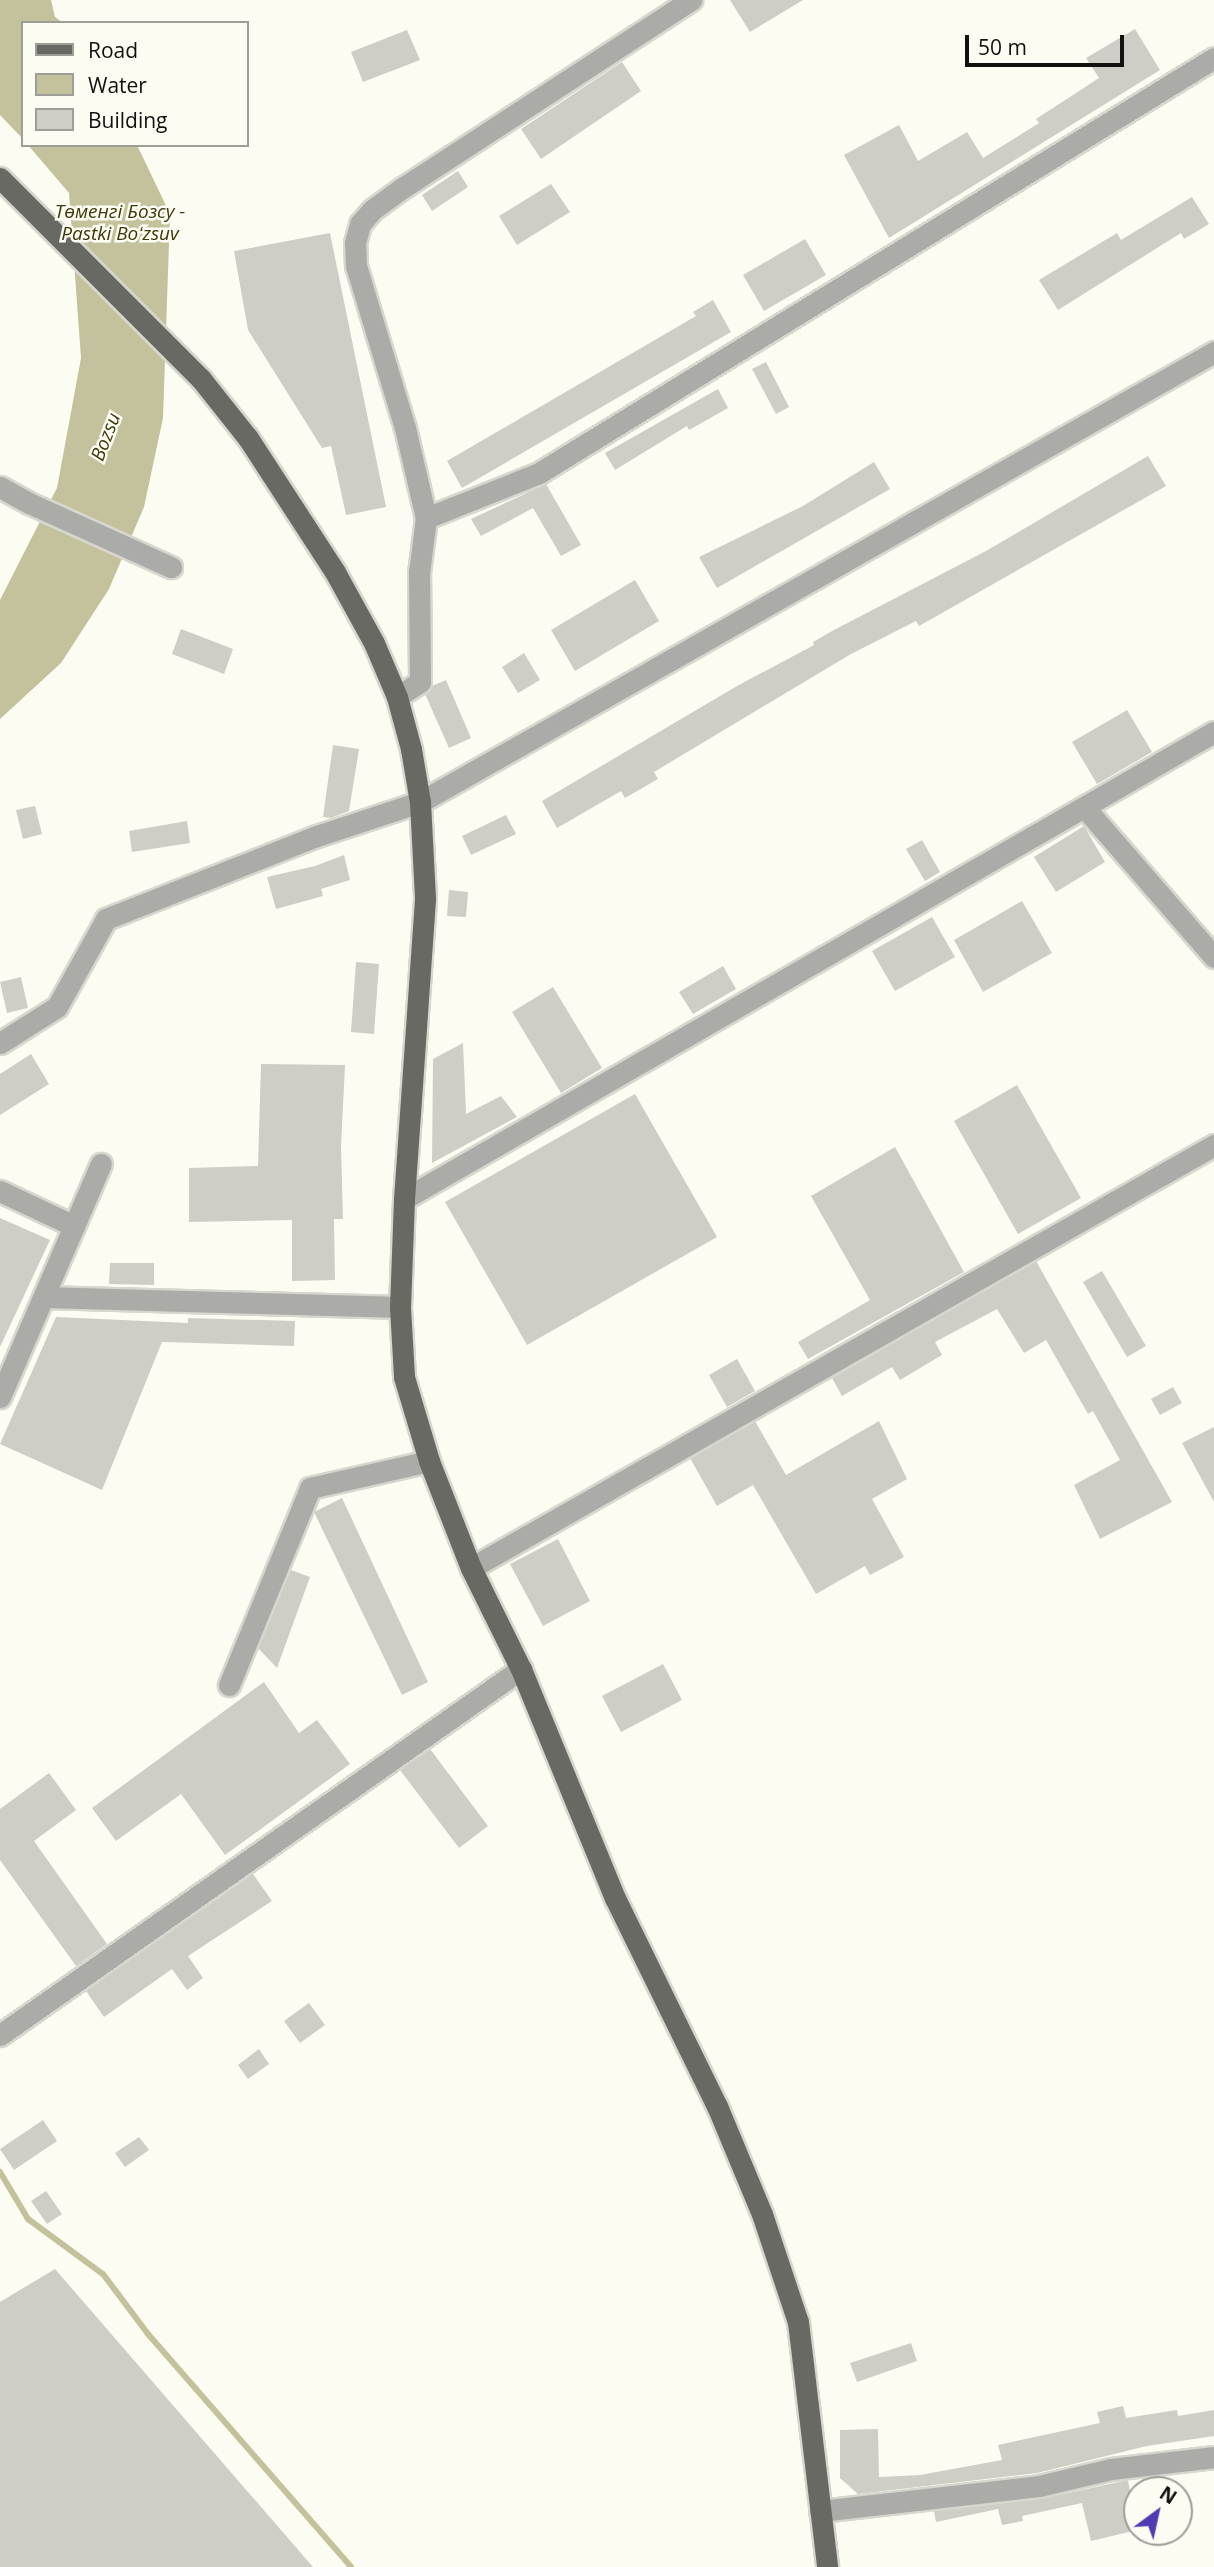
<!DOCTYPE html>
<meta charset="utf-8">
<style>
body{margin:0}
#map{position:relative;width:1214px;height:2567px;overflow:hidden;background:#fcfcf3;font-family:"Open Sans",sans-serif}
div>[style]{position:absolute}
[style*='--x']{left:calc(var(--x)*1px);top:calc(var(--y)*1px);width:calc(var(--w)*1px);rotate:calc(var(--a)*1deg)}
.water>*{inset:0;background:#c3c29c}
.stream>*{height:6px;margin:-3px;padding:0 3px;transform-origin:3px;border-radius:3px;background:#c3c29c}
.building>*{inset:0;background:#cecec6}
.roads{filter:drop-shadow(2px 0 #d7d6cf) drop-shadow(-2px 0 #d7d6cf) drop-shadow(0 2px #d7d6cf) drop-shadow(0 -2px #d7d6cf)}
.minor>*{height:21px;margin:-10.5px;padding:0 10.5px;transform-origin:10.5px;border-radius:10.5px;background:#ababa7}
.major>*{height:21px;margin:-10.5px;padding:0 10.5px;transform-origin:10.5px;border-radius:10.5px;background:#696963}
span{translate:-50% -50%;white-space:nowrap;text-align:center;line-height:1.15;-webkit-text-stroke:5px #fcfcf3;paint-order:stroke}
.water-label{font-size:19px;color:#3c390a;font-style:italic}
.legend{position:absolute;left:21px;top:21px;width:228px;height:126px;box-sizing:border-box;background:#fcfcf3;border:2px solid #9e9e98;margin:0;padding:9px 12px;list-style:none;font-size:21px;color:#12110f}
.legend li{display:flex;align-items:center;gap:14px;height:35px}
.legend b{width:35px;border:2px solid #9e9e98}
.north{position:absolute;left:1123px;top:2476px;width:70px;height:70px;box-sizing:border-box;background:#fcfcf3;border:2px solid #9e9e98;border-radius:50%;rotate:33deg;font-size:19px;font-weight:700;line-height:28px;text-align:center;color:#12110f}
.north::after{content:'';display:block;margin:auto;width:24px;height:32px;background:#523bb2;clip-path:polygon(50% 0,100% 100%,50% 72%,0 100%)}
.scale{position:absolute;left:965px;top:35px;width:159px;height:32px;box-sizing:border-box;border:4px solid #12110f;border-top:0;padding-left:9px;font-size:21px;line-height:24px;white-space:nowrap;color:#12110f;-webkit-text-stroke:5px #fcfcf3;paint-order:stroke}
</style>
<div id="map">
<div class="water">
<div style="clip-path:polygon(0 0,51px 0,55px 17px,63px 23px,23px 23px,23px 139px,0 115px)"></div>
<div style="clip-path:polygon(28px 145px,137px 145px,170px 214px,163px 418px,144px 507px,109px 589px,61px 663px,0 719px,0 600px,57px 488px,81px 358px,69px 193px)"></div>
</div>
<div class="stream">
<div style="--x:0;--y:2172;--w:55;--a:59.2"></div>
<div style="--x:28;--y:2219;--w:93;--a:36.3"></div>
<div style="--x:103;--y:2274;--w:75;--a:53.1"></div>
<div style="--x:148;--y:2334;--w:309;--a:48.9"></div>
</div>
<div class="building">
<div style="clip-path:polygon(730px 0,803px 0,750px 32px)"></div>
<div style="clip-path:polygon(1135px 29px,1160px 70px,889px 238px,844px 155px,899px 125px,918px 161px,967px 132px,983px 158px,1039px 123px,1036px 119px,1099px 78px,1086px 58px)"></div>
<div style="clip-path:polygon(407px 30px,420px 60px,363px 82px,351px 52px)"></div>
<div style="clip-path:polygon(622px 62px,641px 91px,541px 159px,521px 129px)"></div>
<div style="clip-path:polygon(458px 171px,468px 187px,432px 211px,422px 195px)"></div>
<div style="clip-path:polygon(551px 184px,570px 212px,517px 245px,499px 216px)"></div>
<div style="clip-path:polygon(1192px 197px,1209px 224px,1184px 239px,1181px 233px,1058px 310px,1039px 280px,1117px 233px,1121px 240px)"></div>
<div style="clip-path:polygon(330px 233px,386px 507px,346px 515px,331px 446px,322px 448px,248px 330px,234px 251px)"></div>
<div style="clip-path:polygon(805px 239px,826px 275px,764px 311px,743px 275px)"></div>
<div style="clip-path:polygon(713px 300px,731px 332px,462px 488px,447px 461px,696px 316px,693px 312px)"></div>
<div style="clip-path:polygon(766px 362px,789px 407px,776px 414px,752px 369px)"></div>
<div style="clip-path:polygon(718px 389px,728px 408px,689px 430px,687px 426px,615px 470px,605px 453px)"></div>
<div style="clip-path:polygon(1148px 456px,1166px 486px,919px 626px,916px 621px,851px 654px,654px 772px,658px 779px,625px 798px,621px 791px,557px 828px,542px 801px,737px 686px,814px 645px,813px 642px,832px 631px,986px 551px)"></div>
<div style="clip-path:polygon(874px 462px,890px 489px,717px 588px,699px 557px,803px 506px)"></div>
<div style="clip-path:polygon(546px 484px,581px 545px,561px 556px,533px 508px,481px 536px,471px 519px)"></div>
<div style="clip-path:polygon(635px 580px,659px 621px,575px 671px,551px 630px)"></div>
<div style="clip-path:polygon(181px 629px,233px 649px,224px 674px,172px 654px)"></div>
<div style="clip-path:polygon(524px 653px,540px 680px,518px 693px,502px 667px)"></div>
<div style="clip-path:polygon(446px 680px,471px 738px,449px 748px,425px 694px,432px 686px)"></div>
<div style="clip-path:polygon(1127px 710px,1152px 752px,1097px 784px,1072px 742px)"></div>
<div style="clip-path:polygon(333px 745px,359px 749px,349px 811px,331px 818px,323px 817px)"></div>
<div style="clip-path:polygon(35px 806px,42px 834px,23px 839px,16px 810px)"></div>
<div style="clip-path:polygon(506px 815px,516px 834px,471px 855px,462px 836px)"></div>
<div style="clip-path:polygon(187px 821px,190px 843px,132px 852px,129px 831px)"></div>
<div style="clip-path:polygon(1084px 826px,1105px 862px,1056px 892px,1034px 857px)"></div>
<div style="clip-path:polygon(922px 840px,940px 872px,925px 881px,906px 849px)"></div>
<div style="clip-path:polygon(344px 855px,350px 880px,321px 889px,323px 896px,276px 909px,267px 877px,315px 866px)"></div>
<div style="clip-path:polygon(449px 890px,468px 892px,466px 917px,447px 916px)"></div>
<div style="clip-path:polygon(1022px 901px,1052px 953px,983px 992px,954px 940px)"></div>
<div style="clip-path:polygon(932px 917px,955px 957px,895px 991px,872px 951px)"></div>
<div style="clip-path:polygon(356px 962px,379px 964px,374px 1034px,351px 1032px)"></div>
<div style="clip-path:polygon(723px 966px,736px 989px,693px 1014px,679px 992px)"></div>
<div style="clip-path:polygon(21px 977px,28px 1008px,7px 1013px,0 982px)"></div>
<div style="clip-path:polygon(553px 987px,602px 1068px,561px 1093px,512px 1012px)"></div>
<div style="clip-path:polygon(463px 1043px,466px 1114px,501px 1096px,517px 1117px,432px 1163px,433px 1059px)"></div>
<div style="clip-path:polygon(31px 1054px,49px 1084px,0 1115px,0 1074px)"></div>
<div style="clip-path:polygon(261px 1064px,345px 1065px,341px 1146px,343px 1219px,334px 1219px,335px 1280px,292px 1281px,292px 1220px,189px 1222px,189px 1168px,258px 1166px)"></div>
<div style="clip-path:polygon(1017px 1085px,1081px 1198px,1018px 1234px,954px 1121px)"></div>
<div style="clip-path:polygon(635px 1094px,717px 1237px,527px 1345px,445px 1202px)"></div>
<div style="clip-path:polygon(895px 1147px,964px 1272px,808px 1359px,798px 1342px,870px 1300px,811px 1196px)"></div>
<div style="clip-path:polygon(0 1218px,50px 1240px,0 1347px)"></div>
<div style="clip-path:polygon(1036px 1261px,1172px 1502px,1100px 1539px,1074px 1485px,1120px 1460px,1093px 1411px,1088px 1414px,1046px 1340px,1024px 1353px,997px 1309px,935px 1342px,942px 1355px,900px 1380px,892px 1367px,842px 1396px,832px 1378px)"></div>
<div style="clip-path:polygon(110px 1263px,154px 1263px,154px 1285px,109px 1284px)"></div>
<div style="clip-path:polygon(1102px 1271px,1146px 1346px,1127px 1357px,1083px 1282px)"></div>
<div style="clip-path:polygon(56px 1317px,188px 1323px,188px 1318px,295px 1321px,294px 1346px,162px 1342px,102px 1490px,0 1444px)"></div>
<div style="clip-path:polygon(737px 1359px,755px 1391px,727px 1407px,709px 1375px)"></div>
<div style="clip-path:polygon(1173px 1387px,1182px 1403px,1160px 1415px,1151px 1399px)"></div>
<div style="clip-path:polygon(755px 1421px,786px 1475px,879px 1421px,907px 1479px,872px 1499px,904px 1557px,870px 1575px,865px 1566px,816px 1594px,753px 1485px,717px 1506px,690px 1458px)"></div>
<div style="clip-path:polygon(1214px 1427px,1214px 1502px,1182px 1443px)"></div>
<div style="clip-path:polygon(342px 1498px,428px 1682px,402px 1695px,314px 1512px)"></div>
<div style="clip-path:polygon(558px 1539px,590px 1601px,543px 1626px,510px 1564px)"></div>
<div style="clip-path:polygon(291px 1570px,310px 1577px,277px 1668px,258px 1648px)"></div>
<div style="clip-path:polygon(663px 1664px,682px 1700px,621px 1732px,602px 1696px)"></div>
<div style="clip-path:polygon(264px 1682px,299px 1733px,317px 1720px,350px 1764px,225px 1855px,181px 1794px,116px 1841px,92px 1808px)"></div>
<div style="clip-path:polygon(430px 1749px,488px 1826px,459px 1848px,400px 1770px)"></div>
<div style="clip-path:polygon(49px 1773px,76px 1810px,34px 1841px,107px 1944px,76px 1966px,0 1860px,0 1809px)"></div>
<div style="clip-path:polygon(253px 1874px,272px 1901px,188px 1956px,203px 1978px,187px 1990px,172px 1969px,104px 2017px,86px 1991px)"></div>
<div style="clip-path:polygon(309px 2003px,325px 2025px,300px 2043px,284px 2021px)"></div>
<div style="clip-path:polygon(259px 2049px,269px 2064px,248px 2079px,238px 2065px)"></div>
<div style="clip-path:polygon(43px 2120px,57px 2141px,14px 2170px,0 2149px)"></div>
<div style="clip-path:polygon(139px 2137px,149px 2150px,125px 2167px,115px 2153px)"></div>
<div style="clip-path:polygon(46px 2191px,62px 2214px,47px 2224px,31px 2201px)"></div>
<div style="clip-path:polygon(55px 2269px,313px 2567px,0 2567px,0 2302px)"></div>
<div style="clip-path:polygon(911px 2343px,917px 2361px,857px 2382px,850px 2363px)"></div>
<div style="clip-path:polygon(1123px 2406px,1126px 2418px,1177px 2410px,1178px 2416px,1214px 2410px,1214px 2436px,1147px 2446px,1037px 2473px,858px 2494px,840px 2478px,840px 2430px,878px 2429px,879px 2477px,920px 2475px,1002px 2460px,998px 2445px,1100px 2423px,1097px 2412px)"></div>
<div style="clip-path:polygon(1128px 2480px,1137px 2530px,1091px 2541px,1082px 2503px,1022px 2516px,1023px 2521px,1002px 2525px,998px 2509px,936px 2522px,934px 2511px,1041px 2499px)"></div>
</div>
<div class="roads">
<div class="minor">
<div style="--x:0;--y:487;--w:33;--a:29"></div>
<div style="--x:29;--y:503;--w:156;--a:24.3"></div>
<div style="--x:426;--y:518;--w:122;--a:-21.7"></div>
<div style="--x:539;--y:473;--w:792;--a:-31.58"></div>
<div style="--x:397;--y:697;--w:27;--a:-33"></div>
<div style="--x:420;--y:682;--w:109;--a:-90.5"></div>
<div style="--x:419;--y:573;--w:55;--a:-82.7"></div>
<div style="--x:426;--y:518;--w:92;--a:-103.1"></div>
<div style="--x:405;--y:428;--w:169;--a:-106.8"></div>
<div style="--x:356;--y:266;--w:23;--a:-92"></div>
<div style="--x:355;--y:243;--w:20;--a:-75"></div>
<div style="--x:360;--y:224;--w:18;--a:-49"></div>
<div style="--x:372;--y:210;--w:39;--a:-36"></div>
<div style="--x:404;--y:187;--w:343;--a:-33.1"></div>
<div style="--x:1085;--y:808;--w:197;--a:49.1"></div>
<div style="--x:0;--y:1043;--w:67;--a:-32.3"></div>
<div style="--x:57;--y:1007;--w:101;--a:-60.9"></div>
<div style="--x:106;--y:919;--w:224;--a:-21.5"></div>
<div style="--x:314;--y:837;--w:112;--a:-18.3"></div>
<div style="--x:420;--y:802;--w:913;--a:-29.54"></div>
<div style="--x:0;--y:1191;--w:82;--a:25.3"></div>
<div style="--x:404;--y:1199;--w:935;--a:-29.97"></div>
<div style="--x:44;--y:1297;--w:356;--a:1.6"></div>
<div style="--x:0;--y:1397;--w:254;--a:-66.6"></div>
<div style="--x:471;--y:1568;--w:855;--a:-29.65"></div>
<div style="--x:229;--y:1685;--w:213;--a:-67.6"></div>
<div style="--x:310;--y:1488;--w:122;--a:-12.8"></div>
<div style="--x:0;--y:2035;--w:637;--a:-35.09"></div>
<div style="--x:820;--y:2511;--w:220;--a:-6.5"></div>
<div style="--x:1039;--y:2486;--w:74;--a:-13.3"></div>
<div style="--x:1111;--y:2469;--w:104;--a:-6.6"></div>
</div>
<div class="major">
<div style="--x:0;--y:178;--w:284;--a:45"></div>
<div style="--x:201;--y:379;--w:75;--a:51.5"></div>
<div style="--x:248;--y:438;--w:160;--a:57"></div>
<div style="--x:335;--y:572;--w:81;--a:61.2"></div>
<div style="--x:374;--y:643;--w:59;--a:66.9"></div>
<div style="--x:397;--y:697;--w:54;--a:74.9"></div>
<div style="--x:411;--y:749;--w:54;--a:80.4"></div>
<div style="--x:420;--y:802;--w:97;--a:87"></div>
<div style="--x:425;--y:899;--w:301;--a:94"></div>
<div style="--x:404;--y:1199;--w:108;--a:92.1"></div>
<div style="--x:400;--y:1307;--w:70;--a:86.7"></div>
<div style="--x:404;--y:1377;--w:88;--a:73.4"></div>
<div style="--x:429;--y:1461;--w:115;--a:68.6"></div>
<div style="--x:471;--y:1568;--w:113;--a:63.7"></div>
<div style="--x:521;--y:1669;--w:248;--a:67.7"></div>
<div style="--x:615;--y:1898;--w:232;--a:63.9"></div>
<div style="--x:717;--y:2106;--w:117;--a:67.4"></div>
<div style="--x:762;--y:2214;--w:114;--a:71.6"></div>
<div style="--x:798;--y:2322;--w:247;--a:83.2"></div>
</div>
</div>
<div class="water-label">
<span style="left:120px;top:223px">Төменгі Бозсу -<br>Pastki Boʻzsuv</span>
<span style="left:106px;top:437px;rotate:-69deg">Bozsu</span>
</div>
<ul class="legend">
<li><b style="height:9px;background:#696963"></b>Road</li>
<li><b style="height:19px;background:#c3c29c"></b>Water</li>
<li><b style="height:19px;background:#cecec6"></b>Building</li>
</ul>
<div class="north">N</div>
<div class="scale">50 m</div>
</div>
